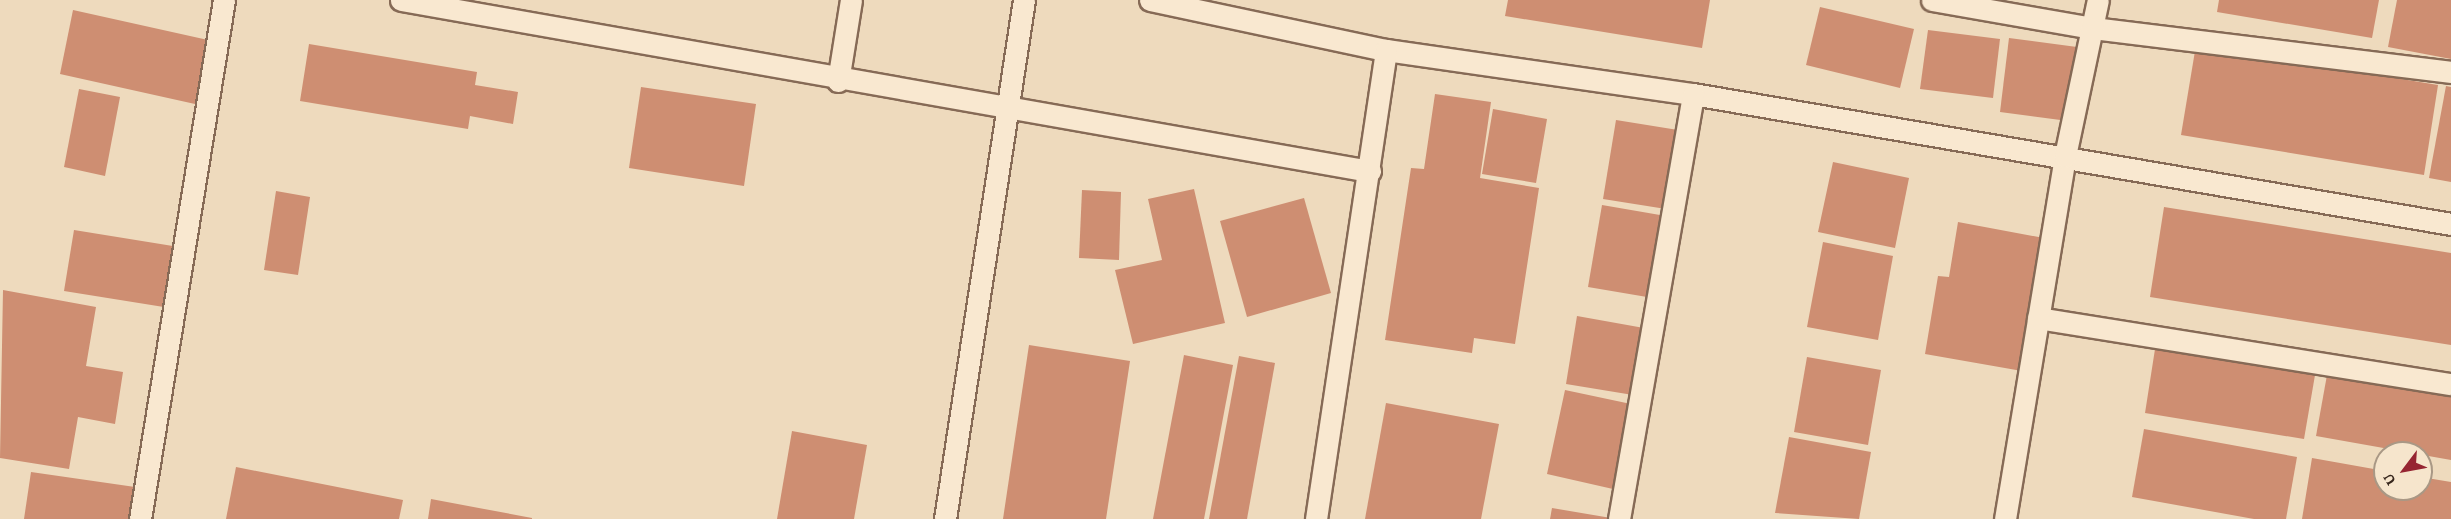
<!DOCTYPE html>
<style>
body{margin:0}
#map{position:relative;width:2451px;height:519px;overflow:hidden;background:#eedabd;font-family:"Crimson Pro",serif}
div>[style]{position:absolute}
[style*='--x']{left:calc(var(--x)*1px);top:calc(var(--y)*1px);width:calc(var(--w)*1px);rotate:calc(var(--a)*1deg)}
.building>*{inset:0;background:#ce8e72}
.roads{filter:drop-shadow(2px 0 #866a56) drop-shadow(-2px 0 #866a56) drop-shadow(0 2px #866a56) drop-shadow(0 -2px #866a56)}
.lane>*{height:21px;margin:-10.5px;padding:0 10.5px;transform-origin:10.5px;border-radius:10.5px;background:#f9e8d0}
span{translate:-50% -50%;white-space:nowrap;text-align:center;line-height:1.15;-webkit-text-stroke:4.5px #f6e5cc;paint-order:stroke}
.north{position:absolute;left:2373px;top:441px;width:60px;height:60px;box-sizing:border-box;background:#f6e5cc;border:2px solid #a99885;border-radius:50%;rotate:238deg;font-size:16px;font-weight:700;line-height:24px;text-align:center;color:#35251b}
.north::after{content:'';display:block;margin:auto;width:21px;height:27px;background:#962532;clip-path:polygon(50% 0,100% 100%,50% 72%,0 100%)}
</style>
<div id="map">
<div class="building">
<div style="clip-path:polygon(1508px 0,1710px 0,1702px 48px,1505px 16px)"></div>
<div style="clip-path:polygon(2219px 0,2379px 0,2372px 38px,2217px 12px)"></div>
<div style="clip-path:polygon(2397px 0,2451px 0,2451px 59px,2388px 47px)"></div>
<div style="clip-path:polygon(1820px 7px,1914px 29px,1900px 88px,1806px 65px)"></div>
<div style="clip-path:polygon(73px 10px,208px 40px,195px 104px,60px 74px)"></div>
<div style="clip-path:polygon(1928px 30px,2000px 39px,1993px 98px,1920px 89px)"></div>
<div style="clip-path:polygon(2009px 38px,2077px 47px,2068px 121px,2000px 112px)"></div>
<div style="clip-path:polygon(309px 44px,477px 72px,475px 85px,518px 92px,513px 124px,470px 116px,468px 129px,300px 101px)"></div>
<div style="clip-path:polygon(2196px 45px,2438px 85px,2424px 175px,2181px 135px)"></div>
<div style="clip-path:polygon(2446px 86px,2451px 87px,2451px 182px,2429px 178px)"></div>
<div style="clip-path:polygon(641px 87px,756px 104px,744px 186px,629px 168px)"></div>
<div style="clip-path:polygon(79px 89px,120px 97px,105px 176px,64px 167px)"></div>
<div style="clip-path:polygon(1435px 94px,1491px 102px,1480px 178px,1539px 188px,1515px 344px,1474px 338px,1472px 353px,1385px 340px,1411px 168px,1424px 169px)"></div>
<div style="clip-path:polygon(1493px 109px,1547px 119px,1536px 183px,1482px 174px)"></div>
<div style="clip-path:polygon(1616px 120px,1678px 130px,1666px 209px,1603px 199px)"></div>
<div style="clip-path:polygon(1833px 162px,1909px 178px,1895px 248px,1818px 232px)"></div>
<div style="clip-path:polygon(1194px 189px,1225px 323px,1133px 344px,1115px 270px,1162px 260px,1148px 199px)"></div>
<div style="clip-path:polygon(1082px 190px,1121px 192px,1119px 260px,1079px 258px)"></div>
<div style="clip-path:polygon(276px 191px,310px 197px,298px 275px,264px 270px)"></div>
<div style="clip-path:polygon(1304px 198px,1331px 293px,1247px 317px,1220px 221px)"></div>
<div style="clip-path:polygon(1602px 205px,1660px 215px,1647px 297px,1588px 287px)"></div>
<div style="clip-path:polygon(2164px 207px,2451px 253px,2451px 345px,2150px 297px)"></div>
<div style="clip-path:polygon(1958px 222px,2044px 238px,2022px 371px,1925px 354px,1938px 276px,1949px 277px)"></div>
<div style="clip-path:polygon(74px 230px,179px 247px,170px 308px,64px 291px)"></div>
<div style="clip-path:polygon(1823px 242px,1893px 256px,1878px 340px,1807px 327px)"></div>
<div style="clip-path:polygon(3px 290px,96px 307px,86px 366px,123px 372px,115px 424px,78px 417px,69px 469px,0 458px)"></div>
<div style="clip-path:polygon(1577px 316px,1644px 328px,1633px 395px,1566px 384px)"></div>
<div style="clip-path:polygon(1029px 345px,1130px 361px,1106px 519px,1003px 519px)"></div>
<div style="clip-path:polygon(2155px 349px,2315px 375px,2304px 439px,2145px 413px)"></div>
<div style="clip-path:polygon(1184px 355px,1233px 365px,1204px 519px,1153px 519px)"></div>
<div style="clip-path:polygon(1239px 356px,1275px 363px,1247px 519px,1209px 519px)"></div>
<div style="clip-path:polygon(1807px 357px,1881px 370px,1868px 445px,1794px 432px)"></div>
<div style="clip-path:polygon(2327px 375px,2451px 397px,2451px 460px,2316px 436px)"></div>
<div style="clip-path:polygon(1565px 390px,1631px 404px,1613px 489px,1547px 474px)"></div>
<div style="clip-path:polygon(1386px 403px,1499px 424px,1481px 519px,1365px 519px)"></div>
<div style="clip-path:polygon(2144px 429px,2297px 457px,2286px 519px,2254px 519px,2132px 497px)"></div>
<div style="clip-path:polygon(792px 431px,867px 445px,854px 519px,777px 519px)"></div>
<div style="clip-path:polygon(1789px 437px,1871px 452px,1859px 519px,1775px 513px)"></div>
<div style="clip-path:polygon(2312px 458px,2385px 471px,2385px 489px,2421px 489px,2421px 477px,2451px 482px,2451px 519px,2302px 519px)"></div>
<div style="clip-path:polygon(236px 467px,403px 500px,399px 519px,226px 519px)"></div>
<div style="clip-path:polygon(31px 472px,142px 488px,138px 519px,24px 519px)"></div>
<div style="clip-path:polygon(431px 499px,532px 518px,532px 519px,428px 519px)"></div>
<div style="clip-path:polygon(1552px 508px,1611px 518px,1611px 519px,1550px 519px)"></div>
</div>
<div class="roads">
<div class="lane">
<div style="--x:401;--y:0;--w:984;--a:10.01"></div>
<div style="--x:1150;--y:0;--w:241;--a:12"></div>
<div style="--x:1386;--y:50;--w:310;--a:8.2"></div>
<div style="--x:1693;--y:94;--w:769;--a:9.73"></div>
<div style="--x:1932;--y:0;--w:163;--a:9.9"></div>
<div style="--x:2093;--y:28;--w:361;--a:7"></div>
<div style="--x:838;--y:81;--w:82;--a:-80.9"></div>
<div style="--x:2038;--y:318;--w:418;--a:9.1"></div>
<div style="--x:140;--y:519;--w:526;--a:-80.81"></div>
<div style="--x:945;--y:519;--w:525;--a:-81.35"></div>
<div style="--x:1316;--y:519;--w:474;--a:-81.5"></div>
<div style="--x:1619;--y:519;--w:431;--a:-80.1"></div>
<div style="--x:2005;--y:519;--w:368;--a:-80.6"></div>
<div style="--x:2065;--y:156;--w:159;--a:-78.1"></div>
</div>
</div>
<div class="north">U</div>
</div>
